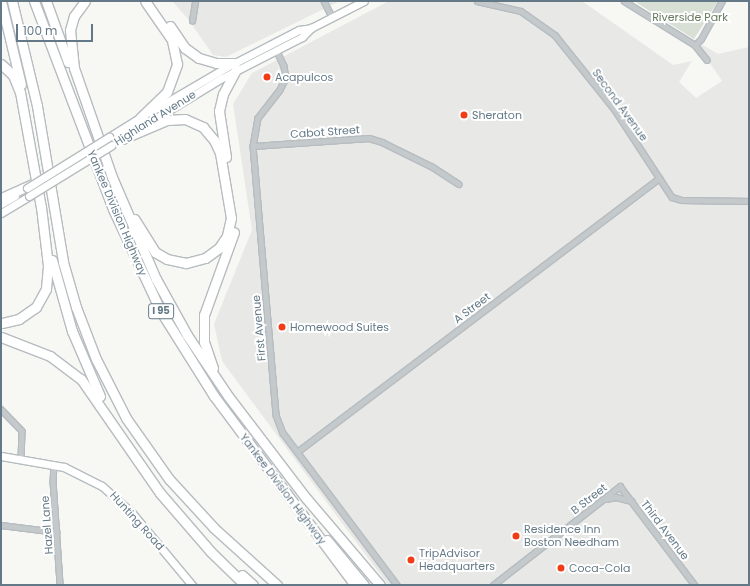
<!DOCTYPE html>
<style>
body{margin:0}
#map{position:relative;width:750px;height:586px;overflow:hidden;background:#f7f7f3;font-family:Poppins,sans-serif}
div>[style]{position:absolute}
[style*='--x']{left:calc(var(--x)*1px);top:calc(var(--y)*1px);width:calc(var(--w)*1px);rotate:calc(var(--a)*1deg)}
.built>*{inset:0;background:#e8e8e6}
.green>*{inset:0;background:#d8dfd4}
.roads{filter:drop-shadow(1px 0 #b6bcc0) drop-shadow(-1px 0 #b6bcc0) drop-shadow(0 1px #b6bcc0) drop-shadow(0 -1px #b6bcc0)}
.minor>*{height:4.5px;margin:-2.25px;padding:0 2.25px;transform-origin:2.25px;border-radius:2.25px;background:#c4c9cc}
.secondary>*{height:7px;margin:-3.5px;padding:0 3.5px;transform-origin:3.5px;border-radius:3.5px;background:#fff}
.primary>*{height:7px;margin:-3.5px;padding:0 3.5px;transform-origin:3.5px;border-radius:3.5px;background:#fff}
.motorway>*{height:9px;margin:-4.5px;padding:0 4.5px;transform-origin:4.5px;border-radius:4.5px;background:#fff}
.bridges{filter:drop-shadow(1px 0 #b7bcbf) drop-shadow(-1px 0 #b7bcbf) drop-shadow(0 1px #b7bcbf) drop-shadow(0 -1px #b7bcbf)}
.primary-bridge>*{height:7px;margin:-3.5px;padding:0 3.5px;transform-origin:3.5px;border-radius:3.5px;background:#fff}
.dots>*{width:11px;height:11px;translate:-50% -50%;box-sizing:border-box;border:2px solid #fff;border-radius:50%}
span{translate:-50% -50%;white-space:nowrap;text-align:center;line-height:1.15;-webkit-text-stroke:4px #fff;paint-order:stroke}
.shield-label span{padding:1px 3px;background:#fff;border:1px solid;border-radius:3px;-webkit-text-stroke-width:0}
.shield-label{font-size:10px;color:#637987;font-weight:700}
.park-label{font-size:11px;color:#66795e}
.poi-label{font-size:11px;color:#637987}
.left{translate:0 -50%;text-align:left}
.street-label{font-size:11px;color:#637987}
.frame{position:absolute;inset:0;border:2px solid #637987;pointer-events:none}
.scale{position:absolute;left:16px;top:24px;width:77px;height:18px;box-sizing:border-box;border:2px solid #637987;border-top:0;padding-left:5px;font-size:12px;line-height:14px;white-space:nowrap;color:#637987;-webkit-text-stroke:3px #fff;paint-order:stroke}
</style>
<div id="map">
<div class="built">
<div style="clip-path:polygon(172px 1px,340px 1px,226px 57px,213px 55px,188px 19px)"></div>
<div style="clip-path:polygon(389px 1px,582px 1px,673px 65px,692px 61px,679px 82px,696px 98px,722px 81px,700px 48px,703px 45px,718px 54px,749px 47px,749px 585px,388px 585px,222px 361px,214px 324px,252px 230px,233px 104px,252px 73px)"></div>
</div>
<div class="green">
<div style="clip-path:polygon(638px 1px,718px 1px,694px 39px,637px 3px)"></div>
</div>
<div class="roads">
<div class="minor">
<div style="--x:324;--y:1;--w:18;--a:63"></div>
<div style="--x:477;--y:1;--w:45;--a:12.8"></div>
<div style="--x:521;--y:11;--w:42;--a:35.2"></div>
<div style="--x:555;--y:35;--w:96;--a:51.3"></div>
<div style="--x:615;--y:110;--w:104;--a:56.8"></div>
<div style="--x:672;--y:197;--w:10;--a:17"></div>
<div style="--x:682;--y:200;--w:67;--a:0.9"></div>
<div style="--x:624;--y:1;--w:84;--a:31.8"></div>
<div style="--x:695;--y:45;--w:19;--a:51"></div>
<div style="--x:192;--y:21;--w:20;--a:-81"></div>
<div style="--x:695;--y:45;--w:8;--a:-45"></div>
<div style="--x:701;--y:39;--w:43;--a:-61.1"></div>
<div style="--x:276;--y:49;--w:19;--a:65"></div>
<div style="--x:284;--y:66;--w:12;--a:81"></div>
<div style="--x:286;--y:78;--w:13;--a:117"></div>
<div style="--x:280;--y:90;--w:36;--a:128"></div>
<div style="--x:258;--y:118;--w:28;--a:100"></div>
<div style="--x:253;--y:146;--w:270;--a:85.1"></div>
<div style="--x:276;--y:415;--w:19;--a:69"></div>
<div style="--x:283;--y:433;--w:190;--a:53.1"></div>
<div style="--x:253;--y:146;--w:116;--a:-3.9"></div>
<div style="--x:369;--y:138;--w:14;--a:17"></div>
<div style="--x:382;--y:142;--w:55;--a:26.1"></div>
<div style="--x:431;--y:166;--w:33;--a:33"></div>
<div style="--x:1;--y:409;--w:30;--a:46"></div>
<div style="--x:22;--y:431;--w:27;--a:92"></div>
<div style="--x:297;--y:452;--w:454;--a:-37.1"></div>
<div style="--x:54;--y:464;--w:17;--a:93"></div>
<div style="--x:53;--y:481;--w:104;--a:86.1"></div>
<div style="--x:606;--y:499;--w:10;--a:-11"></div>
<div style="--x:616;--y:497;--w:16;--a:14"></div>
<div style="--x:1;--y:525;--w:56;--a:7.1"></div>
<div style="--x:493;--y:585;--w:161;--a:-37.9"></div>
<div style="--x:620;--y:486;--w:124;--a:52.9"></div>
</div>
<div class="secondary">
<div style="--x:150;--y:112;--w:89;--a:-30.3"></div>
<div style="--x:227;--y:67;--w:81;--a:-27.2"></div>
<div style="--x:299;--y:30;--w:12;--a:-9"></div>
<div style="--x:138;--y:129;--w:98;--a:-31.3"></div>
<div style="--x:222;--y:78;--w:90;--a:-27.1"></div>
<div style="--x:302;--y:37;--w:13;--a:-45"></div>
<div style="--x:311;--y:28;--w:59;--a:-27"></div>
<div style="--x:1;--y:456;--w:64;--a:9.9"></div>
<div style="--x:64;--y:467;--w:42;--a:26.6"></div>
<div style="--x:102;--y:486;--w:40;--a:42"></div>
<div style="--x:132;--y:513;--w:94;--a:50.2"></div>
</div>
<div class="primary">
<div style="--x:109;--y:137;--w:36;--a:-32"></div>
<div style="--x:1;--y:204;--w:16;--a:-30"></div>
<div style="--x:1;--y:213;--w:33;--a:-31"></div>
</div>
<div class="motorway">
<div style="--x:1;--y:1;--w:86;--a:76.6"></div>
<div style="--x:12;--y:1;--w:108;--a:76.6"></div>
<div style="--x:37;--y:106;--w:158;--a:80.5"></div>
<div style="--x:63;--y:262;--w:47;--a:73.9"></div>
<div style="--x:76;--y:307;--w:56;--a:69"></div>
<div style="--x:96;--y:359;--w:66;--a:63"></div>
<div style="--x:126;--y:418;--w:75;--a:54.8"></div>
<div style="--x:169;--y:479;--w:67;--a:47.4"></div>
<div style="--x:214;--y:528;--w:85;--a:42.1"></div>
<div style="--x:34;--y:1;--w:222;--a:69.2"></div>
<div style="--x:113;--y:209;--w:111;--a:65"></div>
<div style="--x:160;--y:310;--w:102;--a:57.9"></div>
<div style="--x:214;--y:396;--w:236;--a:53.3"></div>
<div style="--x:46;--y:1;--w:65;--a:70.2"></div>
<div style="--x:85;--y:1;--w:19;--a:126"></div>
<div style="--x:74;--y:16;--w:15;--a:106"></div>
<div style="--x:70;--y:30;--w:38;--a:84"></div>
<div style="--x:74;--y:68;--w:115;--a:70.8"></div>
<div style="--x:112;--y:177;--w:111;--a:66.7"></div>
<div style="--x:156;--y:279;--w:64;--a:61"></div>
<div style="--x:187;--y:335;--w:73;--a:56.1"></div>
<div style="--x:228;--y:396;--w:128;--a:52.6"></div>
<div style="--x:306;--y:498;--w:114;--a:49.6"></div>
<div style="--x:170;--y:26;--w:27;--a:56"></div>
<div style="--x:185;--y:48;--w:17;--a:36"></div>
<div style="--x:199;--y:58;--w:18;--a:16"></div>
<div style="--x:216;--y:63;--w:19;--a:0"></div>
<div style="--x:1;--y:64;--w:16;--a:43"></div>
<div style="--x:13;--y:75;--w:18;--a:68"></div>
<div style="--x:20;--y:92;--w:117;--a:79.7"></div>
<div style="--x:41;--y:207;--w:59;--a:83.2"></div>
<div style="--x:48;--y:266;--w:23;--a:95"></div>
<div style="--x:46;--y:289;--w:21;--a:119"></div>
<div style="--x:36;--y:307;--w:21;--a:145"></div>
<div style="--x:19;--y:319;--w:18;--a:167"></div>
<div style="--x:140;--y:118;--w:37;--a:-44"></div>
<div style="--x:167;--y:92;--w:30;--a:-70"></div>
<div style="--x:177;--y:64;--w:25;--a:-102"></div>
<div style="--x:172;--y:40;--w:47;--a:-124.7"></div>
<div style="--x:122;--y:139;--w:49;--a:-22.9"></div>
<div style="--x:167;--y:120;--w:18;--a:-3"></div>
<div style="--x:185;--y:119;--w:20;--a:24"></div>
<div style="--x:203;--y:127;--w:17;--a:50"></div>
<div style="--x:214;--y:140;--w:14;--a:65"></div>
<div style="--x:220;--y:153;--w:66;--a:80.4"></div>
<div style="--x:231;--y:218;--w:18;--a:103"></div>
<div style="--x:227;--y:236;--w:14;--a:124"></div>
<div style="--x:219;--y:248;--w:17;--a:144"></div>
<div style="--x:205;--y:258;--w:20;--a:165"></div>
<div style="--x:186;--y:263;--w:19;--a:-168"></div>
<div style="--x:167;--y:259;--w:14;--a:-150"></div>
<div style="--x:155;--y:252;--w:39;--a:-122"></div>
<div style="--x:226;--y:157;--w:47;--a:-98.7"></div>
<div style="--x:219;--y:111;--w:17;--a:-77"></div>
<div style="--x:223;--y:94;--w:27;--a:-62"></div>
<div style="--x:1;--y:198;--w:36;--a:-24"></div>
<div style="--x:52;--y:260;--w:74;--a:74.3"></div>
<div style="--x:72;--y:331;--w:71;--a:66.7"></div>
<div style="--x:1;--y:337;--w:53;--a:21.2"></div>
<div style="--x:50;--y:356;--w:39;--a:37"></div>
<div style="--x:81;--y:379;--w:139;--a:55.3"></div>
<div style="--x:160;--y:493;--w:77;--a:49.2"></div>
<div style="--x:210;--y:551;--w:49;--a:44.2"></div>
<div style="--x:213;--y:368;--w:28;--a:-109"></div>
<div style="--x:204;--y:342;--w:27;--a:-90"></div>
<div style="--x:204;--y:315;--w:88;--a:-70.1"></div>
<div style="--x:327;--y:540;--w:58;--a:50.6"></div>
<div style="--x:242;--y:575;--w:15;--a:42"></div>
</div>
</div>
<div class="bridges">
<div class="primary-bridge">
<div style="--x:27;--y:188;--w:97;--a:-31.9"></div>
<div style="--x:29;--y:196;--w:97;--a:-31.6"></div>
</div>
</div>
<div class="dots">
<div style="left:267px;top:77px;background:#f33c17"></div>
<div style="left:464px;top:115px;background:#f33c17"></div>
<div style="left:282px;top:327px;background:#f33c17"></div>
<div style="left:516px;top:536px;background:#f33c17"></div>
<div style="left:411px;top:560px;background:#f33c17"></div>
<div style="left:561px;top:568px;background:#f33c17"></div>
</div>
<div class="shield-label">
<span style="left:161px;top:311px">I 95</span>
</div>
<div class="park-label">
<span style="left:690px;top:17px">Riverside Park</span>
</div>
<div class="poi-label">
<span class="left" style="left:275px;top:77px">Acapulcos</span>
<span class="left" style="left:472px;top:115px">Sheraton</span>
<span class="left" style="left:290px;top:327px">Homewood Suites</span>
<span class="left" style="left:524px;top:536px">Residence Inn<br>Boston Needham</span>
<span class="left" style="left:419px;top:560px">TripAdvisor<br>Headquarters</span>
<span class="left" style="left:569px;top:568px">Coca-Cola</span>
</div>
<div class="street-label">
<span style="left:620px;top:105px;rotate:54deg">Second Avenue</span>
<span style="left:155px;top:118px;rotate:-32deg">Highland Avenue</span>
<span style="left:325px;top:132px;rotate:-4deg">Cabot Street</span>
<span style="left:117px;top:213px;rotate:67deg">Yankee Division Highway</span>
<span style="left:472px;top:308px;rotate:-37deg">A Street</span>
<span style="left:259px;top:328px;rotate:-95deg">First Avenue</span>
<span style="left:283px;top:489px;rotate:53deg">Yankee Division Highway</span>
<span style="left:589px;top:499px;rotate:-38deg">B Street</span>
<span style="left:137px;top:521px;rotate:48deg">Hunting Road</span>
<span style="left:47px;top:525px;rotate:-94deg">Hazel Lane</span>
<span style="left:665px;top:530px;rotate:53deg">Third Avenue</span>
</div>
<div class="frame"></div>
<div class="scale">100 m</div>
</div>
